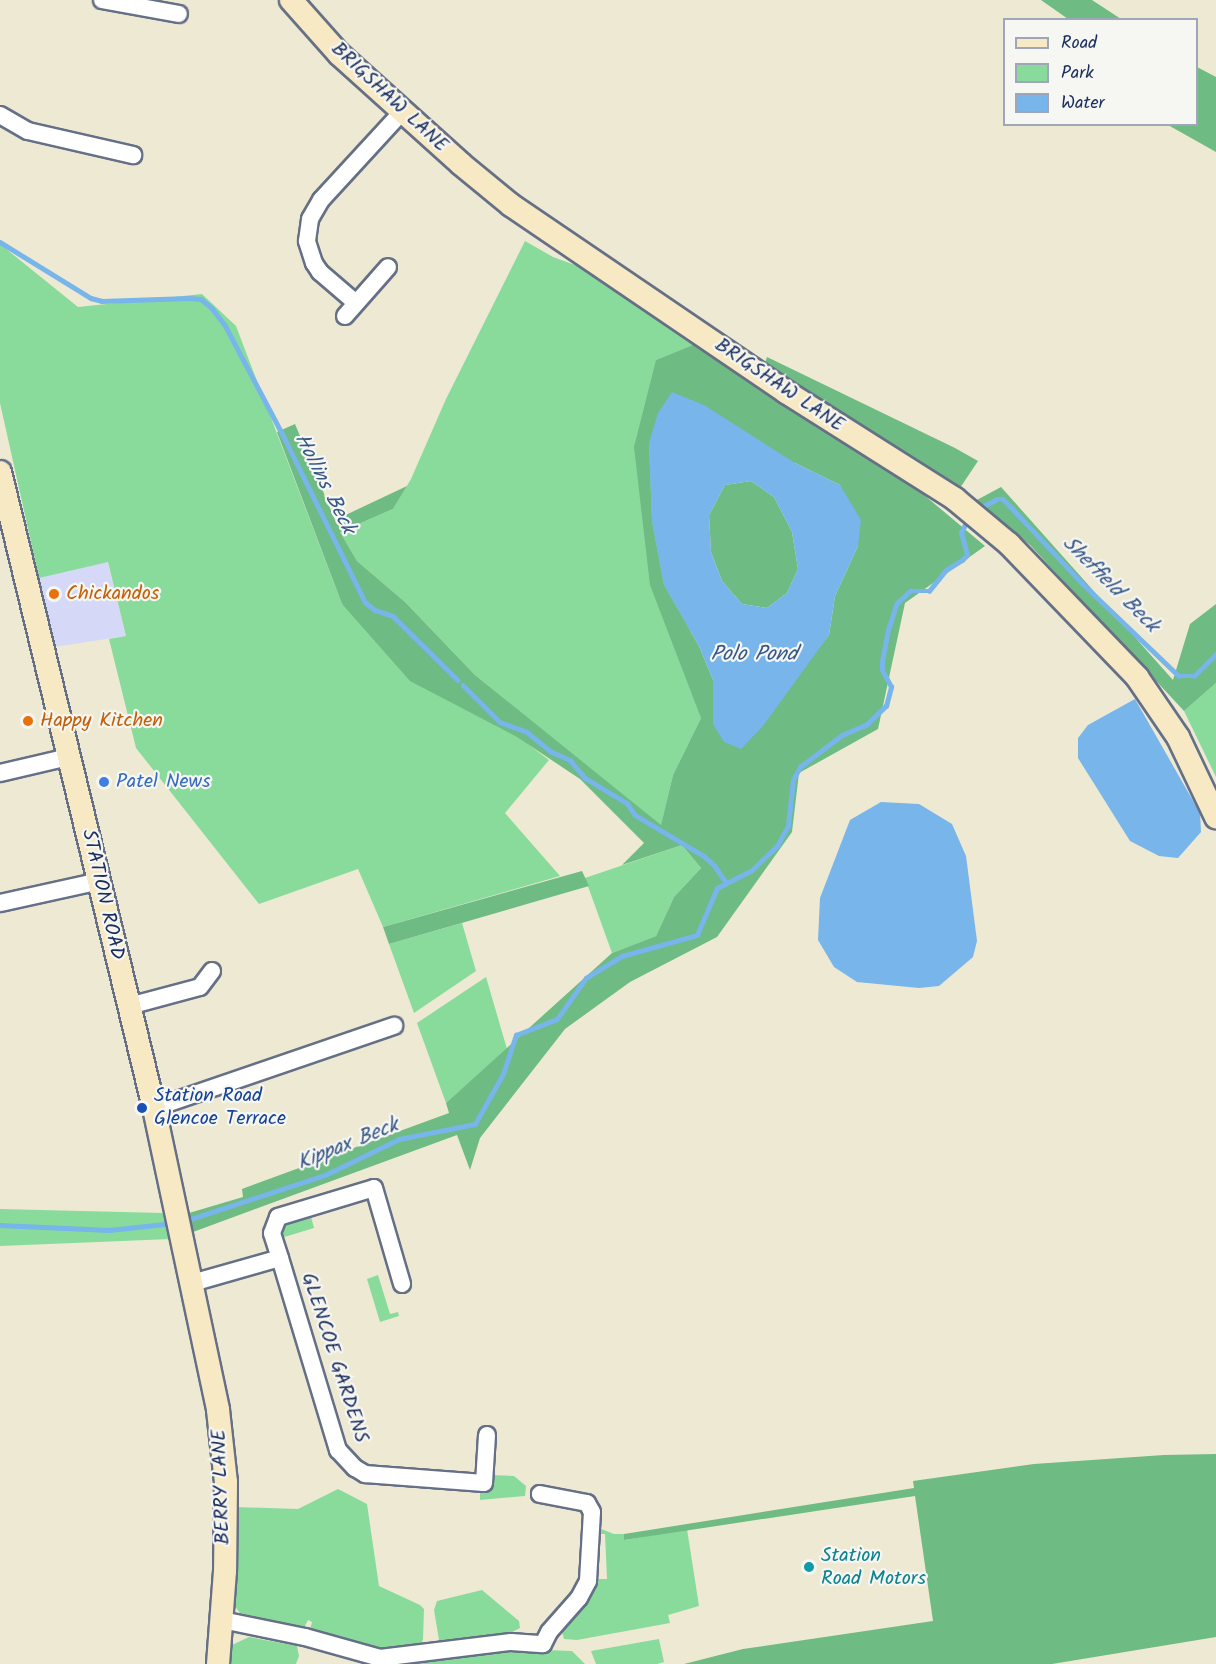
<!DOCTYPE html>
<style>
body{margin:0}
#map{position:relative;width:1216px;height:1664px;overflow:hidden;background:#eee9d3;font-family:Kalam,sans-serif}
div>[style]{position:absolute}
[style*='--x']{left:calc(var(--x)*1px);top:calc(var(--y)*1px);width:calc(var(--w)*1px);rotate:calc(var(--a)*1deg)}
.built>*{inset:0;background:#d6d8f8}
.green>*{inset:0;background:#89db9c}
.forest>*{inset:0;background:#6ebb84}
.water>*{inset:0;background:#77b5ea}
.stream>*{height:4.5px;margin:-2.25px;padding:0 2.25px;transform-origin:2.25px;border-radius:2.25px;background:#77b5ea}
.roads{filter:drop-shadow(2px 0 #657087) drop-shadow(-2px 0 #657087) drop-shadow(0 2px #657087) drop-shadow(0 -2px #657087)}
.street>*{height:16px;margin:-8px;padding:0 8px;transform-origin:8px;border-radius:8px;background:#fff}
.secondary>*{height:22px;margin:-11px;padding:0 11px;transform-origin:11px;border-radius:11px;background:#f7e9c3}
.dots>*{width:16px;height:16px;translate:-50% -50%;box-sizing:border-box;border:3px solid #f6f6f2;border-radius:50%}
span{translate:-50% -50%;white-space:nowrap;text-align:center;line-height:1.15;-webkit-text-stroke:4.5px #f6f6f2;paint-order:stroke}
.street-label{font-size:20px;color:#1b2f5e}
.food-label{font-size:20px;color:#c56008}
.left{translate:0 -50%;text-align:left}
.shop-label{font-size:20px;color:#366cbe}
.transit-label{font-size:20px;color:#164399}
.culture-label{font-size:20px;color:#0d838f}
.water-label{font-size:21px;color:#375788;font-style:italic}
.legend{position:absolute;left:1003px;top:18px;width:195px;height:108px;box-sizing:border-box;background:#f6f6f2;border:2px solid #9ea6b7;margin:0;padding:8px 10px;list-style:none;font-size:18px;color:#1b2f5e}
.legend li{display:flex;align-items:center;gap:12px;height:30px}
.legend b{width:30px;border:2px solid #9ea6b7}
</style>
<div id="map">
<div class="built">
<div style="clip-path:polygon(107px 560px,126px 636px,54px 647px,39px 578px)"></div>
</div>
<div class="green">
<div style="clip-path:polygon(525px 241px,553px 257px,586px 269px,695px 344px,656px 360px,701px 718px,673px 775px,661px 826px,475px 675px,405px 602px,357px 561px,340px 532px,393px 509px,411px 479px,446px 399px)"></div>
<div style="clip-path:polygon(0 244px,78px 307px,202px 294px,236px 326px,342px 604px,549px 760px,505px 813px,560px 876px,383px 927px,358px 869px,259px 904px,136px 748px,109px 639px,126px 636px,108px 562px,39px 578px,0 403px)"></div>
<div style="clip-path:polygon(1216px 683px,1216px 777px,1184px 711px)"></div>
<div style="clip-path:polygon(682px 845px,701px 868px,674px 897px,656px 936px,612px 953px,585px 878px)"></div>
<div style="clip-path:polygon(462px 923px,476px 971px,414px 1013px,389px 944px)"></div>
<div style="clip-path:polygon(486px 977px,507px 1049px,446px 1103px,417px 1023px)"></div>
<div style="clip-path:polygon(0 1209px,163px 1213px,171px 1239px,0 1246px)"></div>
<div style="clip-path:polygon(310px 1213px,314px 1228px,281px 1238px,281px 1229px,285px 1222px)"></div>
<div style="clip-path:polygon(378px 1275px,390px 1314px,398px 1312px,399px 1316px,380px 1322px,367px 1279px)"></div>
<div style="clip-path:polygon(490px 1475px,514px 1476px,526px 1486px,525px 1496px,480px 1500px,480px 1490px,489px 1489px)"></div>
<div style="clip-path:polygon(338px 1489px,367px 1504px,379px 1586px,420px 1605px,424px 1609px,423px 1640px,418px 1647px,387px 1652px,310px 1630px,312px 1622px,308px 1620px,304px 1628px,240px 1613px,233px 1604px,236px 1507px,298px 1509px)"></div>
<div style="clip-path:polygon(596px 1527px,614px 1534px,624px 1534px,625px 1540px,687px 1529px,699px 1606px,668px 1615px,670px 1623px,577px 1640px,564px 1639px,561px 1628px,594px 1579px,607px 1579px,605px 1534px,595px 1534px)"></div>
<div style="clip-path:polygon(482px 1590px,519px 1621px,520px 1628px,503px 1637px,442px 1642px,439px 1640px,434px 1610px,437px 1601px)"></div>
<div style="clip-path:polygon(249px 1637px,297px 1646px,299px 1656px,296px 1664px,226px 1664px,232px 1645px)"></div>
<div style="clip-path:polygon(659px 1639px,664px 1662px,657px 1664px,596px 1664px,591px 1651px)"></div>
<div style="clip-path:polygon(520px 1649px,572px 1651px,585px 1664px,385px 1664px)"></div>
</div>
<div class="forest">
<div style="clip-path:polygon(1041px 0,1092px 0,1121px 19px,1068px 19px)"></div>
<div style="clip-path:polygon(1197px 67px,1216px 77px,1216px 152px,1168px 125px,1196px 124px)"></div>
<div style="clip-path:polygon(evenodd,695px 344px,918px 490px,985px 546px,905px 603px,878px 729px,799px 773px,792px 832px,717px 937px,630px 982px,565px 1029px,480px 1138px,470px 1170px,457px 1135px,193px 1232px,189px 1213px,243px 1197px,242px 1189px,449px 1113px,446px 1103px,612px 953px,656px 936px,674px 897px,701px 868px,682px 845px,622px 865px,644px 843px,580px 779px,517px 737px,410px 681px,342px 604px,277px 432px,295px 424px,335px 520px,407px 486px,393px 509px,340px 532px,357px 561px,405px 602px,475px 675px,661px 825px,673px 775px,701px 718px,650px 585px,634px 447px,656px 360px,695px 344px,649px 443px,795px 463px,840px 485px,858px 546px,835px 596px,829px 635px,802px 669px,713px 724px,713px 680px,699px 646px,664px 585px,652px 521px,649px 443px)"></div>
<div style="clip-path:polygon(767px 357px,955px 448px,978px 461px,960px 488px,801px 389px,765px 363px)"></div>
<div style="clip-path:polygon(751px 481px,774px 497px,792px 532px,798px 569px,787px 593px,767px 608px,742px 604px,722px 581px,711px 552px,709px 515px,725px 485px)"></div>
<div style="clip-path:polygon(1001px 487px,1173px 680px,1190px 624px,1216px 604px,1216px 683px,1184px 711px,1030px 545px,975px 501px)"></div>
<div style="clip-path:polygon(582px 871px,589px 886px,389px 944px,383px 927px)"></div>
<div style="clip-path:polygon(1216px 1454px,1216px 1637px,1052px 1664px,684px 1664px,743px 1649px,933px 1621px,915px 1496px,624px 1540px,624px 1534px,914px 1488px,913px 1481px,1034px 1464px,1164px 1455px)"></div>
</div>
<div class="water">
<div style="clip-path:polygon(evenodd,672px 392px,704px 405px,795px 463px,840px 485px,861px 520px,858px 546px,835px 596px,829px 635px,763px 726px,741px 749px,724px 742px,713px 724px,713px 680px,699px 646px,664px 585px,652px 521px,649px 443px,658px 413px,672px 392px,751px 481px,774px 497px,792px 532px,798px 569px,787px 593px,767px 608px,742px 604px,722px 581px,711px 552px,709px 515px,725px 485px,751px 481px)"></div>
<div style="clip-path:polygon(1135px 699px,1200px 813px,1201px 832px,1178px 858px,1159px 856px,1130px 841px,1078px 758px,1078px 738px,1088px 725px)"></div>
<div style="clip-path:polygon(881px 802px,919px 804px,952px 824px,966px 856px,977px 941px,973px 957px,939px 986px,919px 988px,857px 982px,834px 967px,818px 940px,820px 898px,850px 820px)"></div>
</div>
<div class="stream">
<div style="--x:0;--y:242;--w:107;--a:31.6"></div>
<div style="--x:91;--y:298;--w:11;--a:15"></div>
<div style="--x:102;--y:301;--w:87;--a:-2"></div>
<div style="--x:189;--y:298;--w:12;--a:5"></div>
<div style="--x:201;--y:299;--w:14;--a:39"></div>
<div style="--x:212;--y:308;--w:21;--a:53"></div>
<div style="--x:225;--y:325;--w:124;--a:62.2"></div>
<div style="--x:283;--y:435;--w:186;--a:63.8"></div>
<div style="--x:365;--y:602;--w:13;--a:39"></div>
<div style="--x:375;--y:610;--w:19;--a:18"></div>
<div style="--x:393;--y:616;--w:91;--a:44.6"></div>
<div style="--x:982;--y:507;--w:17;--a:-28"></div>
<div style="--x:997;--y:499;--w:6;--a:0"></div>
<div style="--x:1003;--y:499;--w:8;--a:45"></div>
<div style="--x:1009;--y:505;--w:107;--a:46.9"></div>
<div style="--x:1082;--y:583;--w:134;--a:43.8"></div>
<div style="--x:1179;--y:676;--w:15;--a:0"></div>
<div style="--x:1194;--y:676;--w:31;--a:-45"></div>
<div style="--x:463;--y:685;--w:52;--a:45"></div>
<div style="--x:500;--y:722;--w:29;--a:20"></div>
<div style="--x:527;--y:732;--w:32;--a:39"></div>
<div style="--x:552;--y:752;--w:20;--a:24"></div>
<div style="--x:570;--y:760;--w:23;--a:50"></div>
<div style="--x:585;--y:778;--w:49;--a:30.8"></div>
<div style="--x:627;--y:803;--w:14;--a:56"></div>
<div style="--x:635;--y:815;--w:80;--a:30.7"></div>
<div style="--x:704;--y:856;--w:13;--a:42"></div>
<div style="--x:714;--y:865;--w:21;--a:55"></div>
<div style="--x:188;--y:1220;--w:144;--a:-18.2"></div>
<div style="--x:325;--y:1175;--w:82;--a:-25.9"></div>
<div style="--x:399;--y:1139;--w:77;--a:-11.2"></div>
<div style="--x:475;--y:1124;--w:57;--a:-60.8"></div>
<div style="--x:503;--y:1074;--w:41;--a:-71.6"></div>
<div style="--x:516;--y:1035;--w:44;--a:-21.3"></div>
<div style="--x:557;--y:1019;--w:50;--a:-54.7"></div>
<div style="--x:586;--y:978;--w:42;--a:-31.4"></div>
<div style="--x:622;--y:956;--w:78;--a:-15.6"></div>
<div style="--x:697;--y:935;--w:51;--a:-66.9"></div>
<div style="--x:717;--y:888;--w:39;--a:-27"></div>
<div style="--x:752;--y:870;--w:35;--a:-44"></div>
<div style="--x:777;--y:846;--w:23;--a:-61"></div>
<div style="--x:788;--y:826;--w:46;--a:-83.8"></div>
<div style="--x:793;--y:780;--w:15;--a:-62"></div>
<div style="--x:800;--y:767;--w:53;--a:-37.3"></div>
<div style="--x:842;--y:735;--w:26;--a:-23"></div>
<div style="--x:866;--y:725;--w:28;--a:-44"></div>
<div style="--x:886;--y:706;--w:20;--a:-75"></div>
<div style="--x:891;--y:687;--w:19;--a:-118"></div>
<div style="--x:882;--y:670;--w:9;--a:-90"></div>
<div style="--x:882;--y:661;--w:32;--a:-79"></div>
<div style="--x:888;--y:630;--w:28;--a:-72"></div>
<div style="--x:897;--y:603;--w:18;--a:-43"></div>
<div style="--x:910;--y:591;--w:19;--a:0"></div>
<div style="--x:929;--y:591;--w:27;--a:-51"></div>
<div style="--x:946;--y:570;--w:19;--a:-32"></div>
<div style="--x:962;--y:560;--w:7;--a:-45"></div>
<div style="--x:967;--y:555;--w:23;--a:-105"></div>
<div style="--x:961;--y:533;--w:14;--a:-65"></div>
<div style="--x:0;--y:1225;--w:109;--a:2.6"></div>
<div style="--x:109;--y:1230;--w:56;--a:-6.1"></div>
</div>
<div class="roads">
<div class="street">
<div style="--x:102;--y:0;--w:78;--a:10.3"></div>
<div style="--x:0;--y:115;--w:32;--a:30"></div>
<div style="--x:28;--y:131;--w:108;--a:12.9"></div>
<div style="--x:356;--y:303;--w:48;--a:-139.3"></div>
<div style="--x:320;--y:272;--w:11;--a:-124"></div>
<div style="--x:314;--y:263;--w:23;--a:-108"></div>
<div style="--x:307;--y:241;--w:22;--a:-82"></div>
<div style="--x:310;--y:219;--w:22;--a:-60"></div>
<div style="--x:321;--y:200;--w:120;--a:-47.4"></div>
<div style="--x:345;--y:316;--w:65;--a:-48.7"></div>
<div style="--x:0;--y:773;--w:70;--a:-13.2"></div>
<div style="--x:0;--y:903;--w:102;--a:-12.4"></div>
<div style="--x:129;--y:1006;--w:73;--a:-15"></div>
<div style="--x:200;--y:987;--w:20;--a:-53"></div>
<div style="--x:154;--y:1108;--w:254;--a:-18.9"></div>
<div style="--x:280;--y:1258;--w:26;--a:-108"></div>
<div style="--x:272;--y:1233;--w:17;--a:-69"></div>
<div style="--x:278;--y:1217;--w:100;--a:-16.8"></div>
<div style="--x:374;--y:1188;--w:100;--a:73.7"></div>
<div style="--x:192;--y:1283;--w:91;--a:-15.9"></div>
<div style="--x:280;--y:1258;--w:201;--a:73.2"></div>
<div style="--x:338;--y:1450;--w:25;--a:47"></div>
<div style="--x:355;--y:1468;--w:12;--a:31"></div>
<div style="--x:365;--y:1474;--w:119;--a:4.3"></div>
<div style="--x:484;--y:1483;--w:48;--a:-86.4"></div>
<div style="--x:222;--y:1620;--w:85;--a:11.6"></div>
<div style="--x:305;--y:1637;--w:78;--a:15.6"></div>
<div style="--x:380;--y:1658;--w:132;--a:-7"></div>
<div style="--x:511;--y:1642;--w:32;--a:4"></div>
<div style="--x:543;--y:1644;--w:13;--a:-63"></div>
<div style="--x:549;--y:1632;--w:45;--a:-48.6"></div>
<div style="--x:579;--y:1598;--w:19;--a:-62"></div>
<div style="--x:588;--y:1581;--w:69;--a:-86.7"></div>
<div style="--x:592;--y:1512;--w:10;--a:-119"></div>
<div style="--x:587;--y:1503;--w:48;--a:-169.2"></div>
</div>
<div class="secondary">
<div style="--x:291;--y:0;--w:72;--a:48.4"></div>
<div style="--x:339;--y:54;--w:164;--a:42"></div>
<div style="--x:461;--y:164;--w:65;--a:39.4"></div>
<div style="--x:511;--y:205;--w:333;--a:34.2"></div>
<div style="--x:786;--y:392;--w:200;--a:32.3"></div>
<div style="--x:955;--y:499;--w:70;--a:39.8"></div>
<div style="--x:1009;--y:544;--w:185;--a:46.1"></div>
<div style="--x:1137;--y:677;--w:73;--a:55.7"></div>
<div style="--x:1178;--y:737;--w:89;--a:64.6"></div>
<div style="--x:0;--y:472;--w:654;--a:76.39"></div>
<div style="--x:154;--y:1108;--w:309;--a:78"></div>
<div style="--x:218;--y:1410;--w:72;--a:83.7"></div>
<div style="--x:226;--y:1482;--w:89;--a:90.6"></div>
<div style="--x:225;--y:1571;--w:93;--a:94.3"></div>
</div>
</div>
<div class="dots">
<div style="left:54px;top:594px;background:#e8710a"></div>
<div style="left:28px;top:721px;background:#e8710a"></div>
<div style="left:104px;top:782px;background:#3f7fe0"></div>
<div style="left:142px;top:1108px;background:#1a4fb4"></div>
<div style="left:809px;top:1567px;background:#0f9aa8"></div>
</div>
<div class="street-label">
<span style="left:389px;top:98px;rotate:43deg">BRIGSHAW LANE</span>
<span style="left:779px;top:386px;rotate:34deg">BRIGSHAW LANE</span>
<span style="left:102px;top:895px;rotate:77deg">STATION ROAD</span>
<span style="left:334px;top:1358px;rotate:72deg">GLENCOE GARDENS</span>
<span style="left:222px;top:1487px;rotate:-92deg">BERRY LANE</span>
</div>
<div class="food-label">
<span class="left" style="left:66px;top:594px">Chickandos</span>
<span class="left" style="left:40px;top:721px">Happy Kitchen</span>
</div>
<div class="shop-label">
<span class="left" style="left:116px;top:782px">Patel News</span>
</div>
<div class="transit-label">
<span class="left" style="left:154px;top:1108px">Station Road<br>Glencoe Terrace</span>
</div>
<div class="culture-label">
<span class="left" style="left:821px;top:1568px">Station<br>Road Motors</span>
</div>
<div class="water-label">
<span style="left:324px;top:484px;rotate:63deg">Hollins Beck</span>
<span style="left:1110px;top:585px;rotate:45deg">Sheffield Beck</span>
<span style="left:754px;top:655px">Polo Pond</span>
<span style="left:348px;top:1145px;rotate:-22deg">Kippax Beck</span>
</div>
<ul class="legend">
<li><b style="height:8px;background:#f7e9c3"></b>Road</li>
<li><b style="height:16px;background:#89db9c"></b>Park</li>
<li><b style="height:16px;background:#77b5ea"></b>Water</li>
</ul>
</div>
